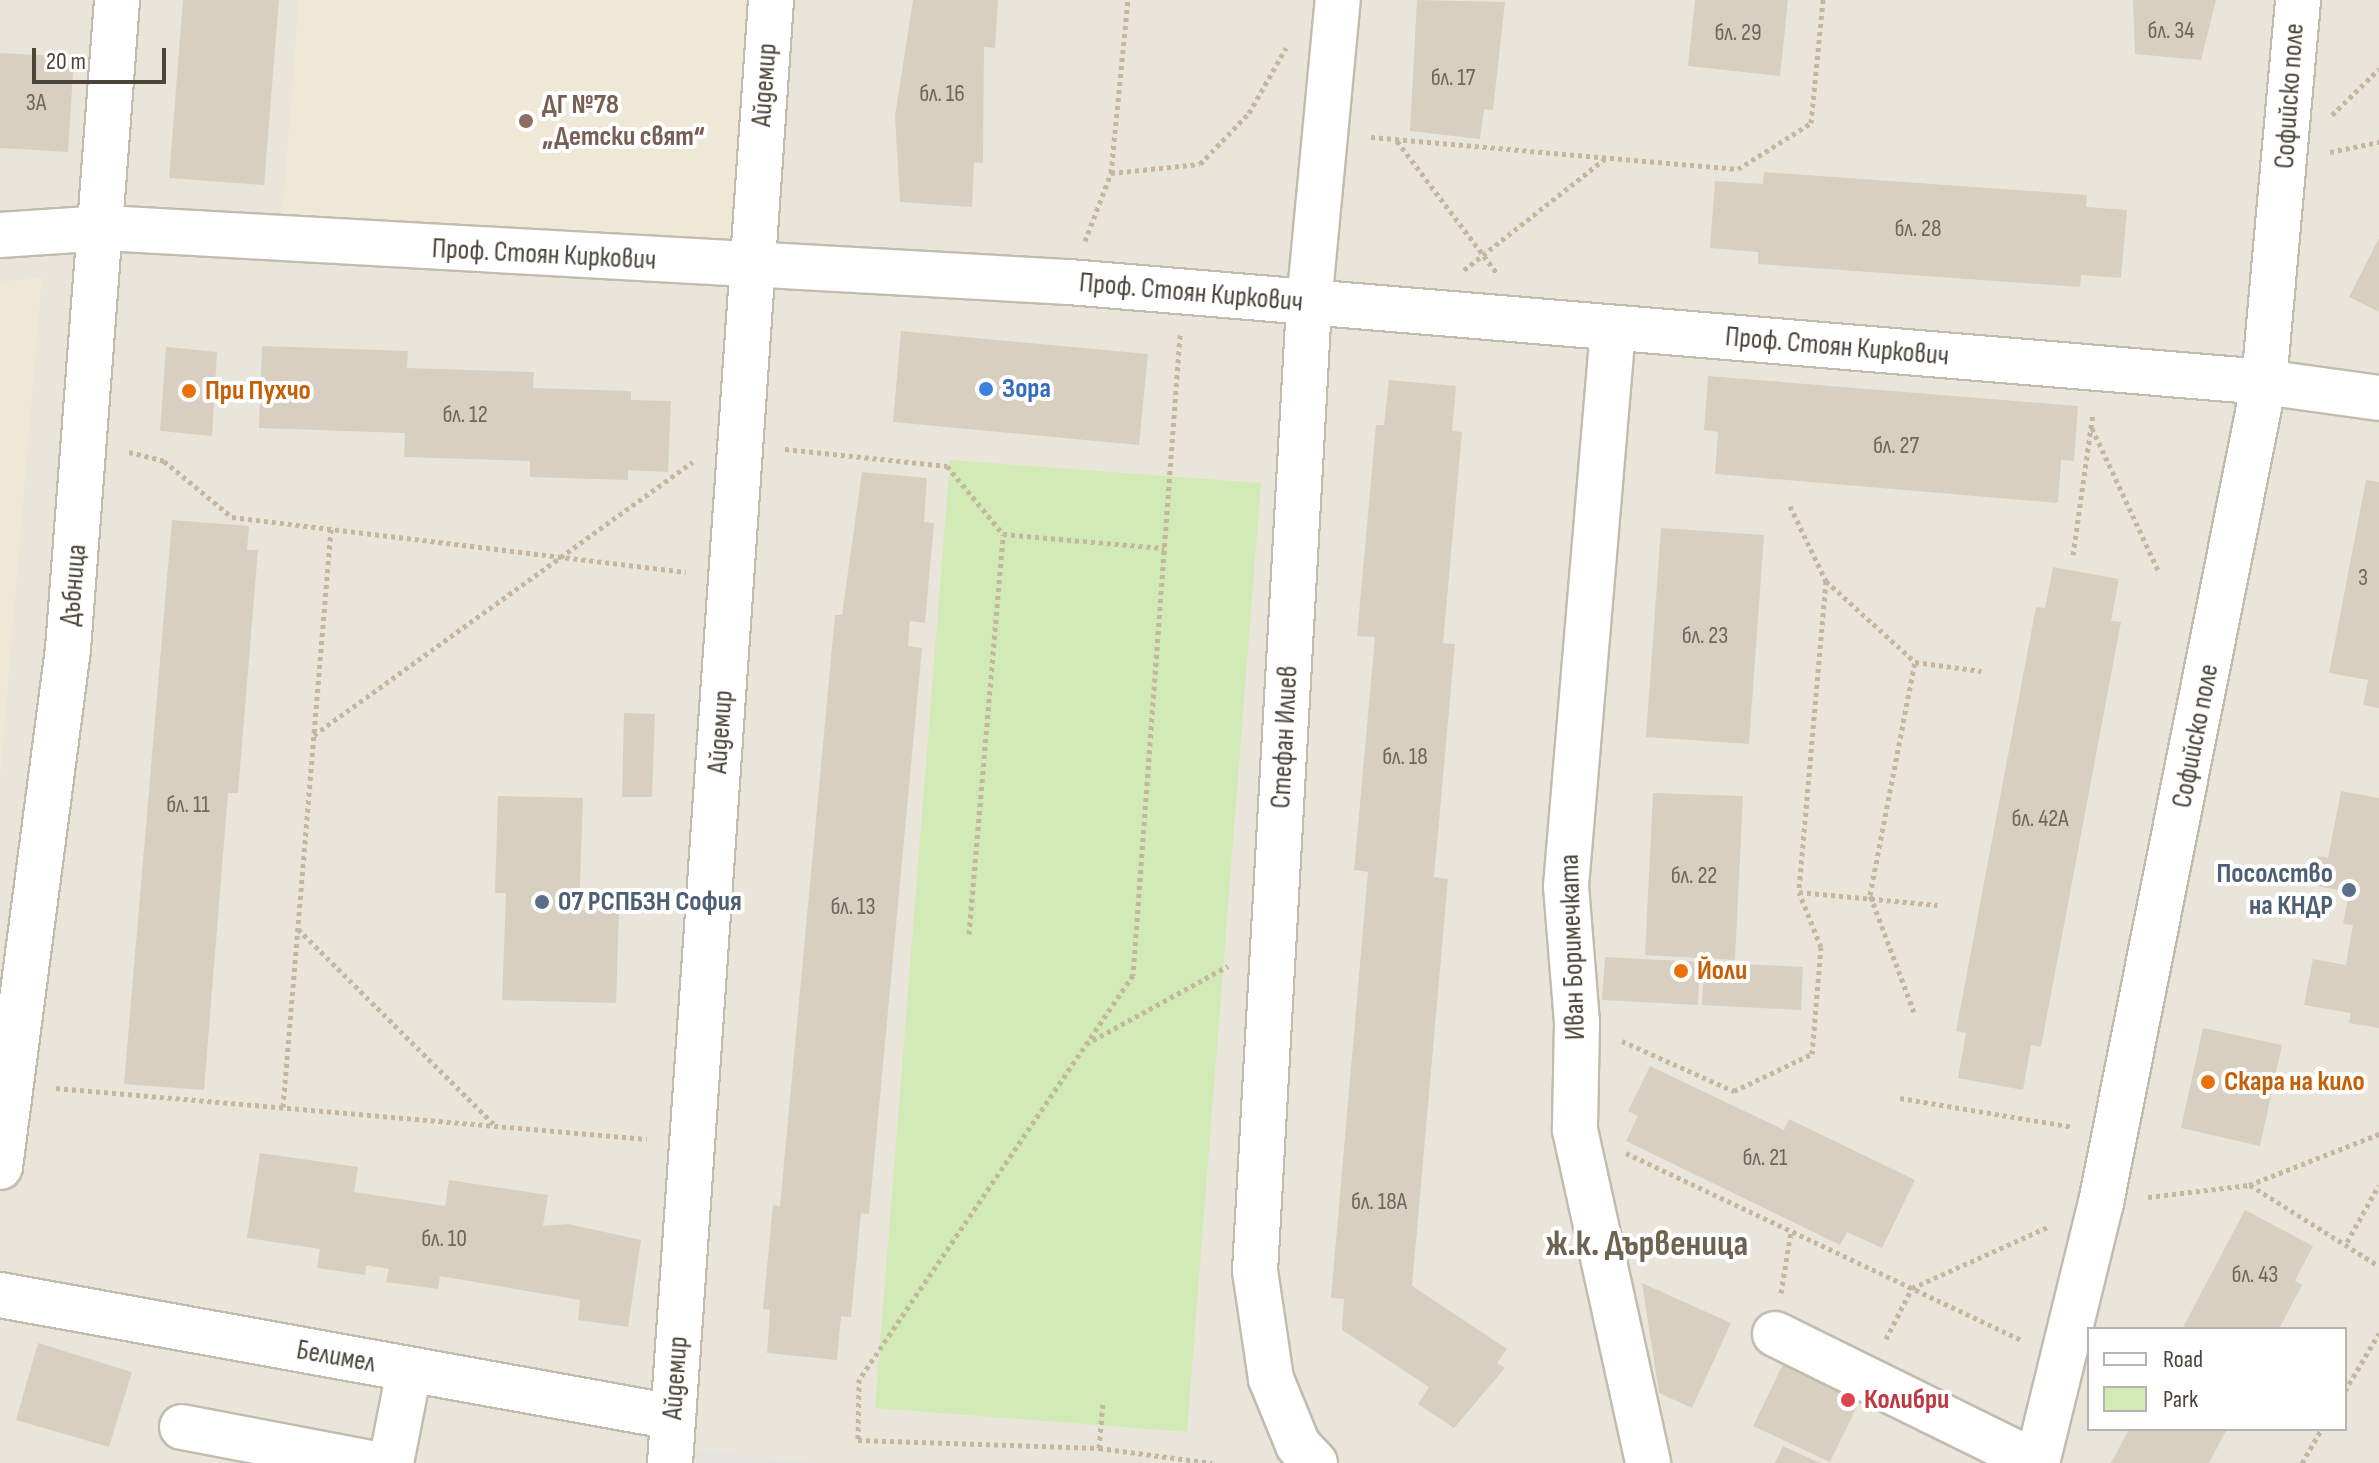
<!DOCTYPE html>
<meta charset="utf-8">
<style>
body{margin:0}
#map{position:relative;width:2379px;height:1463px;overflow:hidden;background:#f6f3ec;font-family:"Sofia Sans Condensed",sans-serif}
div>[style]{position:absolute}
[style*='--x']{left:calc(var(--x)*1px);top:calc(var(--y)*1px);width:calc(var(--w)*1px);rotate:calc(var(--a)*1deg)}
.residential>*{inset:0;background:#eae5da}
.education>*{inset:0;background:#efe8d6}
.green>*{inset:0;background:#d2eab5}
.parking>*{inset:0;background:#e5e3e0}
.building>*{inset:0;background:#d8cfc1}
.path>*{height:5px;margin-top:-2.5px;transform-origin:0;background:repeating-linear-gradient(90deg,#c4b79f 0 4px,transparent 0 8px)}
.roads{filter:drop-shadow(2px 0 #c2bbae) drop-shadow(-2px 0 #c2bbae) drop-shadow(0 2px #c2bbae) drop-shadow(0 -2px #c2bbae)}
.minor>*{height:44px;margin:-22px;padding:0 22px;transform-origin:22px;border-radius:22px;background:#fff}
.dots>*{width:22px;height:22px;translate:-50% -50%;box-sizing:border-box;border:4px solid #fff;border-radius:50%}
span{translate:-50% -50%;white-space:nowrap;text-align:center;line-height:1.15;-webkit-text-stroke:8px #fff;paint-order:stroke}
.number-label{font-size:24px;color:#6e675b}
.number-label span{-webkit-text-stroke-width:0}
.street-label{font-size:28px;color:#4b4439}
.education-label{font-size:28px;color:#785e54;font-weight:700}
.left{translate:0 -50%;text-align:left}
.shop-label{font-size:28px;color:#366cbe;font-weight:700}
.food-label{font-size:28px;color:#c56008;font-weight:700}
.service-label{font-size:28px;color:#4e5e75;font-weight:700}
.right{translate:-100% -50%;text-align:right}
.health-label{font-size:28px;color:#be3a42;font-weight:700}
.district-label{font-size:36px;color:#6e6250;font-weight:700}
.legend{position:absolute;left:2087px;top:1327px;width:260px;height:104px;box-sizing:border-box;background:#fff;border:2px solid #b7b4b0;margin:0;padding:10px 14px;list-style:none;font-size:24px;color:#4b4439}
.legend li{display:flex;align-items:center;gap:16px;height:40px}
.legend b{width:40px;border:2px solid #b7b4b0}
.scale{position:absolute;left:32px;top:48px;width:134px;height:36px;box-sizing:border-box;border:4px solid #4b4439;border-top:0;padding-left:10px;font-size:24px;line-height:28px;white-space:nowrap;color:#4b4439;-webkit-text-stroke:6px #fff;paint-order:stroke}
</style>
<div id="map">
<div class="residential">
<div style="clip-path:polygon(evenodd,0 0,2379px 0,2379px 1463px,0 1463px,0 0,2089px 1329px,2345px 1329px,2345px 1429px,2089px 1429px,2089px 1329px)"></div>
</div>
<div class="education">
<div style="clip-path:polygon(299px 0,771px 0,753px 265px,280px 242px)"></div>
<div style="clip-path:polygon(42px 277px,0 781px,0 282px)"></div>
</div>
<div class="green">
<div style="clip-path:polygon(950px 460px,1261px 483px,1187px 1432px,875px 1408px)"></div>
</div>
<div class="parking">
<div style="clip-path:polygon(691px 1450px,818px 1463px,689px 1463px)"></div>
</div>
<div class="building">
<div style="clip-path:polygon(183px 0,279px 0,264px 185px,169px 178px)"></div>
<div style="clip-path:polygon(913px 0,998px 0,995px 48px,984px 47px,983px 163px,974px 162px,972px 207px,900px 202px,895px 116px)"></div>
<div style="clip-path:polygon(1417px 0,1505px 2px,1493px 110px,1484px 109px,1480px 139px,1410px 131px)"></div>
<div style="clip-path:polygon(1695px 0,1788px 0,1780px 76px,1688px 66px)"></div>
<div style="clip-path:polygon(2133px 0,2216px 0,2201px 60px,2135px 54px)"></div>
<div style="clip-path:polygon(0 53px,74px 57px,68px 152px,0 148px)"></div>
<div style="clip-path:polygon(1764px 172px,2087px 195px,2086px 207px,2127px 210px,2121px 278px,2081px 275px,2080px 287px,1758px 264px,1758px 252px,1710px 248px,1715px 181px,1763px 184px)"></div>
<div style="clip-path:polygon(2379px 238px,2379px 312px,2349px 297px)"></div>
<div style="clip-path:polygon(901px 331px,1148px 354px,1139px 445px,893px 422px)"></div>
<div style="clip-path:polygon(262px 346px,408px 351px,407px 368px,534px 372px,533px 388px,631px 391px,631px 400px,671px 401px,668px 472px,628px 470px,628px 480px,530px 477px,530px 461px,404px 457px,405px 433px,259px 428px)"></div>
<div style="clip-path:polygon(166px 347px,217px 352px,212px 436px,160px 431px)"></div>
<div style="clip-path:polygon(1708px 376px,2078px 406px,2074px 461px,2061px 460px,2058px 503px,1715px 474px,1718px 432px,1704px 430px)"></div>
<div style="clip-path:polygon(1389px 380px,1456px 386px,1452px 431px,1462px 432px,1443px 643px,1455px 644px,1434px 877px,1448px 879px,1412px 1286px,1507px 1349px,1497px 1363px,1505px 1368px,1454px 1428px,1418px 1404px,1429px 1387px,1342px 1330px,1344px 1299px,1331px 1298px,1368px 872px,1354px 870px,1375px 637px,1357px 636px,1376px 425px,1384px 425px)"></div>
<div style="clip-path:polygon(862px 472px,927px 478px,924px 522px,934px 523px,925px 623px,910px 621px,908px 646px,922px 648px,869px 1214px,861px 1213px,851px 1317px,841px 1316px,837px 1360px,767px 1353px,770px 1310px,763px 1309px,773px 1205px,780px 1206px,835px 615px,842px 615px)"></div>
<div style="clip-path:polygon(2366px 480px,2379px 482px,2379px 708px,2363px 705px,2368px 680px,2329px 673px)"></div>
<div style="clip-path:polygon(172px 520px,249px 526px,247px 550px,258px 550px,238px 793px,228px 793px,204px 1090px,124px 1084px)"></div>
<div style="clip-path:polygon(1661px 528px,1764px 535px,1749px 744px,1646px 737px)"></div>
<div style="clip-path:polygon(2053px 567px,2119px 579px,2111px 621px,2121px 622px,2041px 1047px,2031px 1045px,2023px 1090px,1958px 1078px,1966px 1033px,1956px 1031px,2036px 607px,2045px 608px)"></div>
<div style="clip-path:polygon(624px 713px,655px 714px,652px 797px,622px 797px)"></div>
<div style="clip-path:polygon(2341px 791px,2379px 798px,2379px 1028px,2349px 1023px,2351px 1013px,2304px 1005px,2313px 959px,2346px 965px,2353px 925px,2343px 924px,2349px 892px,2312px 885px,2318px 856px,2328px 858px)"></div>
<div style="clip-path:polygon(1653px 793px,1743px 796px,1735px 960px,1645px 955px)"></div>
<div style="clip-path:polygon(498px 796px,583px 798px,579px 910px,619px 912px,616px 1003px,502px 1000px,506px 893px,495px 893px)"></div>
<div style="clip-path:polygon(1605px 957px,1700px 962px,1698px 1005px,1602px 1000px)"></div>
<div style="clip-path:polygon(1704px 962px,1803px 967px,1801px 1010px,1702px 1005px)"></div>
<div style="clip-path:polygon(2203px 1028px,2282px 1045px,2260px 1146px,2181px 1128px)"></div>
<div style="clip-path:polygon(1650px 1066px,1784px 1130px,1789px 1119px,1915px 1180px,1882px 1248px,1847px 1232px,1840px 1245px,1626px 1141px,1638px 1116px,1628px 1111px)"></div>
<div style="clip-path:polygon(260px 1153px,358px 1167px,354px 1192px,445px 1206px,449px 1180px,548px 1195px,543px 1226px,568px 1224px,641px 1240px,628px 1327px,578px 1320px,580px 1300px,440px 1276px,438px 1289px,386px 1282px,389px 1269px,366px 1265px,365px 1275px,317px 1268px,320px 1249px,247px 1238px)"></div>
<div style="clip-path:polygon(2245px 1210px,2313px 1246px,2295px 1281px,2302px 1285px,2279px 1329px,2182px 1329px)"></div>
<div style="clip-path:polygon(1642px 1283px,1731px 1323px,1692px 1408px,1659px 1393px)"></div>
<div style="clip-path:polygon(38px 1343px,132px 1372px,109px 1447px,16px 1420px)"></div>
<div style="clip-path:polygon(1789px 1352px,1866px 1388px,1830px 1462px,1753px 1426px)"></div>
<div style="clip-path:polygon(2129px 1429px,2227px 1429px,2209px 1463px,2111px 1463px)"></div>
<div style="clip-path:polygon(1783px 1446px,1820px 1463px,1775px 1463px)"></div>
</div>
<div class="path">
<div style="--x:2332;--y:115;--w:66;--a:-44.4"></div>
<div style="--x:1371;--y:137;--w:368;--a:5"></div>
<div style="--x:1738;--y:169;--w:86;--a:-32.2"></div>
<div style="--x:1811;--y:123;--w:124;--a:-84.4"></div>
<div style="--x:1397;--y:141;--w:166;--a:52.9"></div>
<div style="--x:2330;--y:152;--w:50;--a:-11.5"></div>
<div style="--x:1111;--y:173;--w:89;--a:-5.8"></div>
<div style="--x:1200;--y:164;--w:71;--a:-46.1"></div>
<div style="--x:1249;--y:113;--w:75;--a:-60.4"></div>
<div style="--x:1085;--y:241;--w:73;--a:-69.1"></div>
<div style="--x:1111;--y:173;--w:174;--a:-84.4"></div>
<div style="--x:1464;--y:270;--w:182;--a:-38.3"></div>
<div style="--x:1180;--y:335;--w:642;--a:94.2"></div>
<div style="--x:1133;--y:975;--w:488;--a:124.1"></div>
<div style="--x:859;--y:1379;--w:61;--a:90.9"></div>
<div style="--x:858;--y:1440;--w:241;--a:1.9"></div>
<div style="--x:1099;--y:1448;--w:114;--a:7.6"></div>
<div style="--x:2092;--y:428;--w:157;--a:65.1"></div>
<div style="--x:785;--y:449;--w:163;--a:6"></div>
<div style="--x:947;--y:466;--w:88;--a:50.5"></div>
<div style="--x:1003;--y:534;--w:162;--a:5"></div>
<div style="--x:129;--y:452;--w:36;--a:14"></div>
<div style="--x:164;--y:461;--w:88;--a:39.5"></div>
<div style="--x:232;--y:517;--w:457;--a:6.9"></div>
<div style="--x:1790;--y:506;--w:83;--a:64.4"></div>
<div style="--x:1826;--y:581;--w:120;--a:42.3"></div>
<div style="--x:1915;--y:662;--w:67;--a:7.8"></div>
<div style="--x:2073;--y:555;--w:143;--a:-82"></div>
<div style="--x:1826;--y:581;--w:312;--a:95"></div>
<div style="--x:1799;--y:892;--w:139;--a:5.4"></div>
<div style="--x:314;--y:735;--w:467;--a:-35.8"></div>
<div style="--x:298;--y:929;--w:278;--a:44.9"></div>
<div style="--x:969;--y:934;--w:401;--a:-85.1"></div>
<div style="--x:1914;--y:1012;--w:125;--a:-110.6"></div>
<div style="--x:1870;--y:895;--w:237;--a:-79.1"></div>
<div style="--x:1622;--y:1041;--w:123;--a:24.1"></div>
<div style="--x:1734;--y:1091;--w:86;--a:-25.4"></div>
<div style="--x:1812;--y:1054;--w:107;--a:-85.2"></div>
<div style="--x:1821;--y:947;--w:59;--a:-111.8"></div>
<div style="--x:1086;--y:1044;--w:162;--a:-28.8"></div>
<div style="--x:56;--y:1088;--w:593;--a:4.93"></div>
<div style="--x:1900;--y:1098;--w:175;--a:9.5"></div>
<div style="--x:283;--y:1107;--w:580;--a:-85.25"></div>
<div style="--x:1626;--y:1153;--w:438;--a:25.3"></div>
<div style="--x:2250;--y:1185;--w:152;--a:32.1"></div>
<div style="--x:2148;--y:1197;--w:102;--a:-6.8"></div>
<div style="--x:2249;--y:1185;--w:140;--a:-21.4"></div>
<div style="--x:2347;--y:1242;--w:65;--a:-60.7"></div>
<div style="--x:1781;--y:1293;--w:63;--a:-80.8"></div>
<div style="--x:1886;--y:1339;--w:57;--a:-63"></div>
<div style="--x:1912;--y:1288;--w:149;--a:-24.2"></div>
<div style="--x:2345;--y:1391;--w:67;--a:-59.6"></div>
<div style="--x:1099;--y:1448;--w:46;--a:-85"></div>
<div style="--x:2302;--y:1463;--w:39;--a:-60"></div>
</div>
<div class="roads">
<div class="minor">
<div style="--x:0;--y:235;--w:105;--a:-3.8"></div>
<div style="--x:105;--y:228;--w:966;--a:3.21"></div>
<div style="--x:1069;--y:282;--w:1199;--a:4.78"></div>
<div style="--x:2264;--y:382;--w:116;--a:7.9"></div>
<div style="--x:1613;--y:329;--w:559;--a:94.82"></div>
<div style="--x:1566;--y:886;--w:136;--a:85.4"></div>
<div style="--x:1577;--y:1022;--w:108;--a:91.1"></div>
<div style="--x:1575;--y:1130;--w:341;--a:77.6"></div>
<div style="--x:0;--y:1167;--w:522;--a:-82.52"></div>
<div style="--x:68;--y:649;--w:651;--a:-85.68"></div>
<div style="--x:0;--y:1295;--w:684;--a:10.27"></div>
<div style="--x:1775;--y:1334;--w:292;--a:26.2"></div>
<div style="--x:2037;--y:1463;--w:268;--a:-76.2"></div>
<div style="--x:2101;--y:1203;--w:837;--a:-78.77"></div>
<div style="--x:2264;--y:382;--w:384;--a:-84.9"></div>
<div style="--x:182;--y:1427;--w:191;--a:10.8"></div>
<div style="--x:391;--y:1463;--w:94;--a:-78.9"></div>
<div style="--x:670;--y:1463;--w:1466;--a:-86.05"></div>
<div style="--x:1315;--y:1463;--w:25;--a:-133"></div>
<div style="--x:1298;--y:1445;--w:71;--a:-112.2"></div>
<div style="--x:1271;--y:1379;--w:109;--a:-98.4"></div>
<div style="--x:1255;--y:1271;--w:969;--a:-86.8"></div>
<div style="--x:1309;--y:304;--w:305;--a:-84.6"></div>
</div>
</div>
<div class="dots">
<div style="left:526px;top:121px;background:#8d6e63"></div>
<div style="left:986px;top:389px;background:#3f7fe0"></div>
<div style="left:189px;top:391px;background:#e8710a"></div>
<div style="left:2349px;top:890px;background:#5c6f8a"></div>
<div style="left:542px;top:902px;background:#5c6f8a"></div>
<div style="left:1681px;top:971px;background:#e8710a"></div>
<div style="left:2208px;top:1082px;background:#e8710a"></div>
<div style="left:1848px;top:1400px;background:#e0444e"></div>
</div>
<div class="number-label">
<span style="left:2171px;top:31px">бл. 34</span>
<span style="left:1738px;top:33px">бл. 29</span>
<span style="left:1453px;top:78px">бл. 17</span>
<span style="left:942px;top:94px">бл. 16</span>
<span style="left:36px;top:103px">3А</span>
<span style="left:1918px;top:229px">бл. 28</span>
<span style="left:465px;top:415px">бл. 12</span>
<span style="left:1896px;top:446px">бл. 27</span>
<span style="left:2363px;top:578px">3</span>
<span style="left:1705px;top:636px">бл. 23</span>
<span style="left:1405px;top:757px">бл. 18</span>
<span style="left:188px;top:805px">бл. 11</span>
<span style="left:2040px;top:819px">бл. 42А</span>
<span style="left:1694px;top:876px">бл. 22</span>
<span style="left:853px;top:907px">бл. 13</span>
<span style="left:1765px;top:1158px">бл. 21</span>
<span style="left:1379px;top:1202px">бл. 18А</span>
<span style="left:444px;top:1239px">бл. 10</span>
<span style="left:2255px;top:1275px">бл. 43</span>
</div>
<div class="street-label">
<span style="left:765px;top:85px;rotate:-86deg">Айдемир</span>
<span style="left:2290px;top:96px;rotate:-86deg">Софийско поле</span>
<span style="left:544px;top:255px;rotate:3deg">Проф. Стоян Киркович</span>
<span style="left:1191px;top:293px;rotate:5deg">Проф. Стоян Киркович</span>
<span style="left:1837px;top:347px;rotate:5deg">Проф. Стоян Киркович</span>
<span style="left:74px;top:585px;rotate:-85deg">Дъбница</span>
<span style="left:721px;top:732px;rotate:-86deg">Айдемир</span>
<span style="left:2196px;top:736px;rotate:-79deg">Софийско поле</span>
<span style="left:1285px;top:737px;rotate:-87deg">Стефан Илиев</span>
<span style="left:1573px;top:947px;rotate:-92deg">Иван Боримечката</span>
<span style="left:336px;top:1357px;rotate:10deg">Белимел</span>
<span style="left:676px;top:1378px;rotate:-86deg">Айдемир</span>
</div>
<div class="education-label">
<span class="left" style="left:542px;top:121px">ДГ №78<br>„Детски свят“</span>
</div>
<div class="shop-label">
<span class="left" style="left:1002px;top:389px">Зора</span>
</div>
<div class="food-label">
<span class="left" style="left:205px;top:391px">При Пухчо</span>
<span class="left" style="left:1697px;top:971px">Йоли</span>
<span class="left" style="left:2224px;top:1082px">Скара на кило</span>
</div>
<div class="service-label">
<span class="right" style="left:2333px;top:890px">Посолство<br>на КНДР</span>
<span class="left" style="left:558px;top:902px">07 РСПБЗН София</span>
</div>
<div class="health-label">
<span class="left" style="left:1864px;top:1400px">Колибри</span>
</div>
<div class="district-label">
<span style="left:1647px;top:1245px">ж.к. Дървеница</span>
</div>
<ul class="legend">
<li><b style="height:10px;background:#fff"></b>Road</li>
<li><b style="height:22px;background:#d2eab5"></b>Park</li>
</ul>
<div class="scale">20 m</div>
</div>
